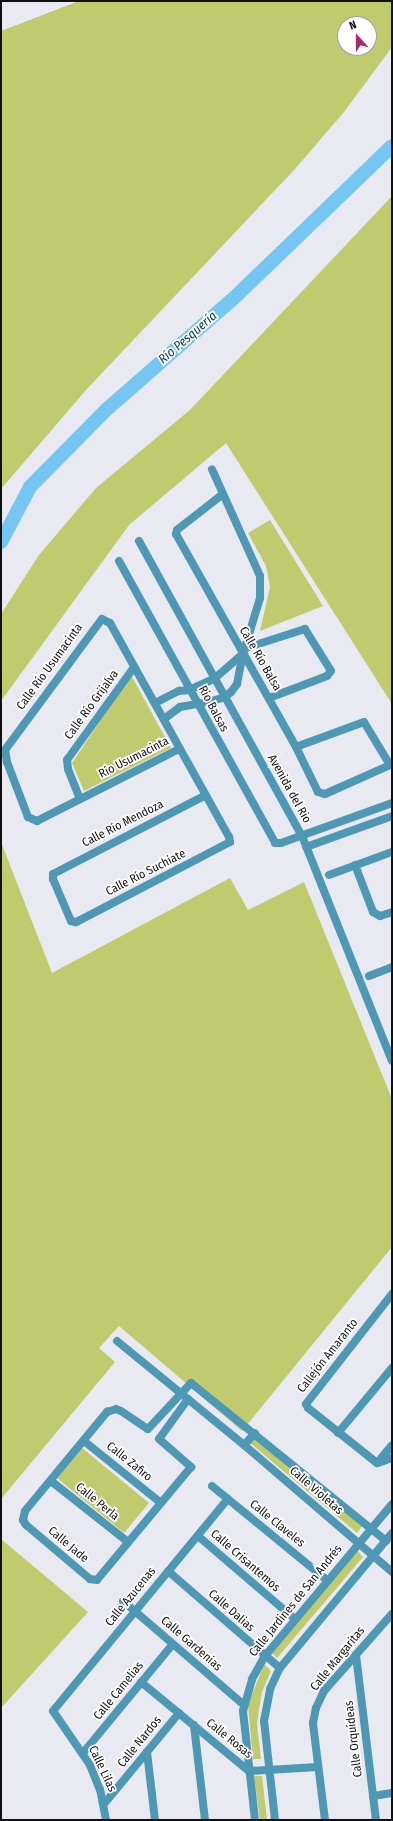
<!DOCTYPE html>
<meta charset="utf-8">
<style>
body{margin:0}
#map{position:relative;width:393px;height:1821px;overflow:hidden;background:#e8e9f1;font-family:"Fira Sans Condensed",sans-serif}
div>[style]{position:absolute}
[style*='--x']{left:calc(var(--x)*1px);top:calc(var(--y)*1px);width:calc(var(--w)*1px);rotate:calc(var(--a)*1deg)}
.green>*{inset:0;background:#bfcb6e}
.river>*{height:14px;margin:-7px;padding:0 7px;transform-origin:7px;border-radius:7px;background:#75c6f3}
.minor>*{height:8px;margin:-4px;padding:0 4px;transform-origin:4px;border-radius:4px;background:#4f98b5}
span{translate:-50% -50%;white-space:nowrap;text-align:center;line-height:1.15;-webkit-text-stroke:3.5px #fff;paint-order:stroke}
.street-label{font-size:12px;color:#111114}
.water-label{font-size:13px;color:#07384e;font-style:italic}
.frame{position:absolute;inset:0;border:2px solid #111114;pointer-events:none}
.north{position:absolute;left:337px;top:16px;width:40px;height:40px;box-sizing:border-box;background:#fff;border:1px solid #a0a0a1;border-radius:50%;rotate:339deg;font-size:11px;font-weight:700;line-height:16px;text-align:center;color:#111114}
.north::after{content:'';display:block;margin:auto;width:14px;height:18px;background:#ab2770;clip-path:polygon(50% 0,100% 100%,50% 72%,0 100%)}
</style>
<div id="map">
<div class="green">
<div style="clip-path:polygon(evenodd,79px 1px,392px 1px,392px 47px,344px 112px,295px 169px,86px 390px,1px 489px,1px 31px,79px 1px,345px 24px,369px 24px,369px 48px,345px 48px,345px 24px)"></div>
<div style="clip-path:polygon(392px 196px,392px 704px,226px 443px,129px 525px,1px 701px,1px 614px,39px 555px,96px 488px,190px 410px)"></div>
<div style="clip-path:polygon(270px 520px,323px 606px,260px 631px,270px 587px,266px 566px,248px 533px)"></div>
<div style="clip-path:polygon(131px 675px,171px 748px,84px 791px,72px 763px)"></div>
<div style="clip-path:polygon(1px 842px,52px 973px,230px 878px,248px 910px,304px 882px,392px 1099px,392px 1247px,242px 1431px,119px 1326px,99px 1348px,115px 1362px,1px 1499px)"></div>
<div style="clip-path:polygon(256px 1436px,363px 1525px,357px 1533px,249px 1442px)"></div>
<div style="clip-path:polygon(82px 1448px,149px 1503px,124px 1533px,57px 1478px)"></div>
<div style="clip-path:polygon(1px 1539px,88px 1612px,1px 1708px)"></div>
<div style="clip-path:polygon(356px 1549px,363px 1557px,277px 1658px,272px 1653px)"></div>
<div style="clip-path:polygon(264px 1664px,271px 1671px,262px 1692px,259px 1710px,257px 1724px,261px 1759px,253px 1759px,248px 1705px)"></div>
<div style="clip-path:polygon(254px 1776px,262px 1776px,267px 1820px,260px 1820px)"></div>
</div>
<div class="river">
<div style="--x:1;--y:542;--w:62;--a:-62.2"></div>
<div style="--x:30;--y:487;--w:108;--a:-45.4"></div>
<div style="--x:106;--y:410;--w:170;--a:-41.2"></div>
<div style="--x:234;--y:298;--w:219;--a:-43.9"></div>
</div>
<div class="minor">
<div style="--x:223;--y:494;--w:58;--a:142"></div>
<div style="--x:177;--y:530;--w:4;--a:104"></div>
<div style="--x:176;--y:534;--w:244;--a:60.6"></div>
<div style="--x:296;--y:747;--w:50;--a:63.9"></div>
<div style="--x:318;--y:792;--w:7;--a:16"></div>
<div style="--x:325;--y:794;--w:71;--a:-24"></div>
<div style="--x:390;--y:765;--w:50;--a:-121.2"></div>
<div style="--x:364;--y:722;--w:72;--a:159.8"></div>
<div style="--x:139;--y:541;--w:337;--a:61.1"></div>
<div style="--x:302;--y:836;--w:242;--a:68.2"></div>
<div style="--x:119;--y:561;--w:322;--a:61"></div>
<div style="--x:275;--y:843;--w:6;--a:0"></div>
<div style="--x:281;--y:843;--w:118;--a:-19.8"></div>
<div style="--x:246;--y:648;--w:62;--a:-17.9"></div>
<div style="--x:305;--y:629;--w:49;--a:58.2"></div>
<div style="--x:331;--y:671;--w:6;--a:129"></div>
<div style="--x:327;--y:676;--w:62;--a:159.2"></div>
<div style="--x:155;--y:703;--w:27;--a:-27"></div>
<div style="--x:179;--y:691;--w:10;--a:-6"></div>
<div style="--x:189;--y:690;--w:27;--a:-24"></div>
<div style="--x:214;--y:679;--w:38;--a:-41"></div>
<div style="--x:164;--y:719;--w:20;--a:-37"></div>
<div style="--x:180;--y:707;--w:28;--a:-10"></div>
<div style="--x:208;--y:702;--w:18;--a:-16"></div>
<div style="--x:225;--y:697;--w:8;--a:-40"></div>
<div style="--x:231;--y:692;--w:10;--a:-53"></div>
<div style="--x:237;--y:684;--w:31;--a:-79"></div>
<div style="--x:243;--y:654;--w:59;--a:-73.1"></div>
<div style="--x:260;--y:598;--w:22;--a:-90"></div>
<div style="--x:260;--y:576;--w:117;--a:-114.2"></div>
<div style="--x:179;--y:749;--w:159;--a:153.1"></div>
<div style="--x:37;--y:821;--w:10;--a:-156"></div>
<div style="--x:28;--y:817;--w:59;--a:-110.9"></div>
<div style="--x:7;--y:762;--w:12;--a:-99"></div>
<div style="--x:5;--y:750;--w:163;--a:-53.5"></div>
<div style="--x:102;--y:619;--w:9;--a:27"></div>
<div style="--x:110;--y:623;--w:245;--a:60.9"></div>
<div style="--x:229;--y:837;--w:5;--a:79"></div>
<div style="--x:230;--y:842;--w:174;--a:152.5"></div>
<div style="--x:76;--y:922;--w:5;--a:-169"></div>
<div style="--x:71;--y:921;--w:46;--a:-113.2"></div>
<div style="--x:53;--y:879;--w:5;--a:-90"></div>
<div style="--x:53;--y:874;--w:172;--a:-27.3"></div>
<div style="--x:80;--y:799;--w:32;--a:-112"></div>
<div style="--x:68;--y:769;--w:9;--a:-96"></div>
<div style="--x:67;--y:760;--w:115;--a:-54.2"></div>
<div style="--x:306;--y:847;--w:91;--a:-19.8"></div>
<div style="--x:355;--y:865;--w:50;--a:69"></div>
<div style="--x:373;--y:912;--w:8;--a:30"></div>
<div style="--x:380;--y:916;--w:13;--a:-18"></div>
<div style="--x:329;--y:875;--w:67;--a:-20.1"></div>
<div style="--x:369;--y:976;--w:25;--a:-21"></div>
<div style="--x:117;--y:1341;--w:164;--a:39.3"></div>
<div style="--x:244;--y:1445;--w:195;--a:40.6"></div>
<div style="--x:188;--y:1399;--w:49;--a:125.9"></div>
<div style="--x:159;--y:1439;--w:43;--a:41.2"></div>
<div style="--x:191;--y:1467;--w:147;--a:129.8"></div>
<div style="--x:97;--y:1580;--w:7;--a:-172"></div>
<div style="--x:90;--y:1579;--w:84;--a:-139.8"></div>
<div style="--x:26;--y:1525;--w:6;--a:-121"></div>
<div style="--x:23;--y:1520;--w:9;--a:-77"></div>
<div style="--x:25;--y:1511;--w:129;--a:-50.4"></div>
<div style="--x:107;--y:1412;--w:9;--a:-18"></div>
<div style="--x:116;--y:1409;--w:5;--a:22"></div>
<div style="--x:121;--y:1411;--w:32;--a:34"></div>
<div style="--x:148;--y:1429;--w:63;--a:-46.9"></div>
<div style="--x:191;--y:1383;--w:251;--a:39"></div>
<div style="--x:338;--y:1433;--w:85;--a:-50.3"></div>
<div style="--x:84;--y:1441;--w:97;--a:38.8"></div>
<div style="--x:244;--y:1445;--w:16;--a:-47"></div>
<div style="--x:377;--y:1463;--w:88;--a:-141.4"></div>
<div style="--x:308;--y:1408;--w:4;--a:-117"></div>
<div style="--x:306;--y:1404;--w:140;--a:-52"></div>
<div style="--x:377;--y:1463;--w:23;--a:-50"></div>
<div style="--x:378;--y:1463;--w:15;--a:-20"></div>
<div style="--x:51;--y:1481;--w:98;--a:38.4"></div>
<div style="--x:212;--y:1486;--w:149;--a:39.3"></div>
<div style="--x:198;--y:1536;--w:128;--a:40.6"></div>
<div style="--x:168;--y:1571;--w:148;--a:40.9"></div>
<div style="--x:123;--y:1601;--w:160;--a:40.7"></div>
<div style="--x:356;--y:1655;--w:166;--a:83.1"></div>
<div style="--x:141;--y:1682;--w:140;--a:39.5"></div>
<div style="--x:249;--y:1771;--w:69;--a:-3.3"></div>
<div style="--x:194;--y:1725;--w:96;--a:83.4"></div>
<div style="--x:147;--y:1752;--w:68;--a:83.3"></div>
<div style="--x:83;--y:1753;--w:141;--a:-50.5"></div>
<div style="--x:373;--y:1796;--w:19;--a:-9"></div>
<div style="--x:104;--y:1804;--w:118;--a:-50.5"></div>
<div style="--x:106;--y:1820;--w:31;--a:-101"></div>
<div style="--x:100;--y:1790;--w:27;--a:-112"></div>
<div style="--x:90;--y:1765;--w:65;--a:-124.4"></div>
<div style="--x:53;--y:1711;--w:275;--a:-50.5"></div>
<div style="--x:255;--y:1820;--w:110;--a:-96.3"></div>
<div style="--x:243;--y:1711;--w:33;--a:-74"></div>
<div style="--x:252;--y:1679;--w:26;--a:-61"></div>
<div style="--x:265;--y:1656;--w:198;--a:-50.1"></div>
<div style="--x:275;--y:1820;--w:100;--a:-96.3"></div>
<div style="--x:264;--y:1721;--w:33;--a:-79"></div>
<div style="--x:270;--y:1689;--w:23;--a:-65"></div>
<div style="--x:280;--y:1668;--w:175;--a:-50.3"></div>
<div style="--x:325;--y:1820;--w:98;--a:-97.1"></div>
<div style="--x:313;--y:1723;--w:15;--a:-79"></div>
<div style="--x:316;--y:1708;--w:19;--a:-65"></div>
<div style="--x:324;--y:1691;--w:103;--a:-48.6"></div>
</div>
<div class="street-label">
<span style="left:260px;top:659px;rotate:60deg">Calle Río Balsa</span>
<span style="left:50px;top:667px;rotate:-54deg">Calle Río Usumacinta</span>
<span style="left:92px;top:705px;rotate:-54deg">Calle Río Grijalva</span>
<span style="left:213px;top:709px;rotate:62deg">Rio Balsas</span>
<span style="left:134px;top:758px;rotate:-27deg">Río Usumacinta</span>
<span style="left:289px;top:789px;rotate:61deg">Avenida del Rio</span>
<span style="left:123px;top:824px;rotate:-27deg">Calle Río Mendoza</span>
<span style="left:146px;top:873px;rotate:-27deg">Calle Río Suchiate</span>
<span style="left:328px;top:1356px;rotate:-52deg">Callejón Amaranto</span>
<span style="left:129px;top:1462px;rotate:39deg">Calle Zafiro</span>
<span style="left:316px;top:1491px;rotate:41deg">Calle Violetas</span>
<span style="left:97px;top:1502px;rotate:39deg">Calle Perla</span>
<span style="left:277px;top:1524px;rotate:39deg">Calle Claveles</span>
<span style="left:68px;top:1545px;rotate:40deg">Calle Jade</span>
<span style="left:245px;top:1561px;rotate:41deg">Calle Crisantemos</span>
<span style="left:131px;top:1597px;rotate:-51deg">Calle Azucenas</span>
<span style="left:296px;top:1601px;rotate:-51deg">Calle Jardines de San Andrés</span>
<span style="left:231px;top:1611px;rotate:41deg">Calle Dalias</span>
<span style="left:191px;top:1644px;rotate:41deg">Calle Gardenias</span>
<span style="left:338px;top:1659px;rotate:-51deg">Calle Margaritas</span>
<span style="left:119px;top:1691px;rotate:-51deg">Calle Camelias</span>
<span style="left:229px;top:1739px;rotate:39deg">Calle Rosas</span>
<span style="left:354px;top:1739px;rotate:-97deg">Calle Orquídeas</span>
<span style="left:140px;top:1742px;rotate:-51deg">Calle Nardos</span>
<span style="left:102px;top:1769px;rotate:65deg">Calle Lilas</span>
</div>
<div class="water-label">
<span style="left:188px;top:338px;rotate:-41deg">Río Pesquería</span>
</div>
<div class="frame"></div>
<div class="north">N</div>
</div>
